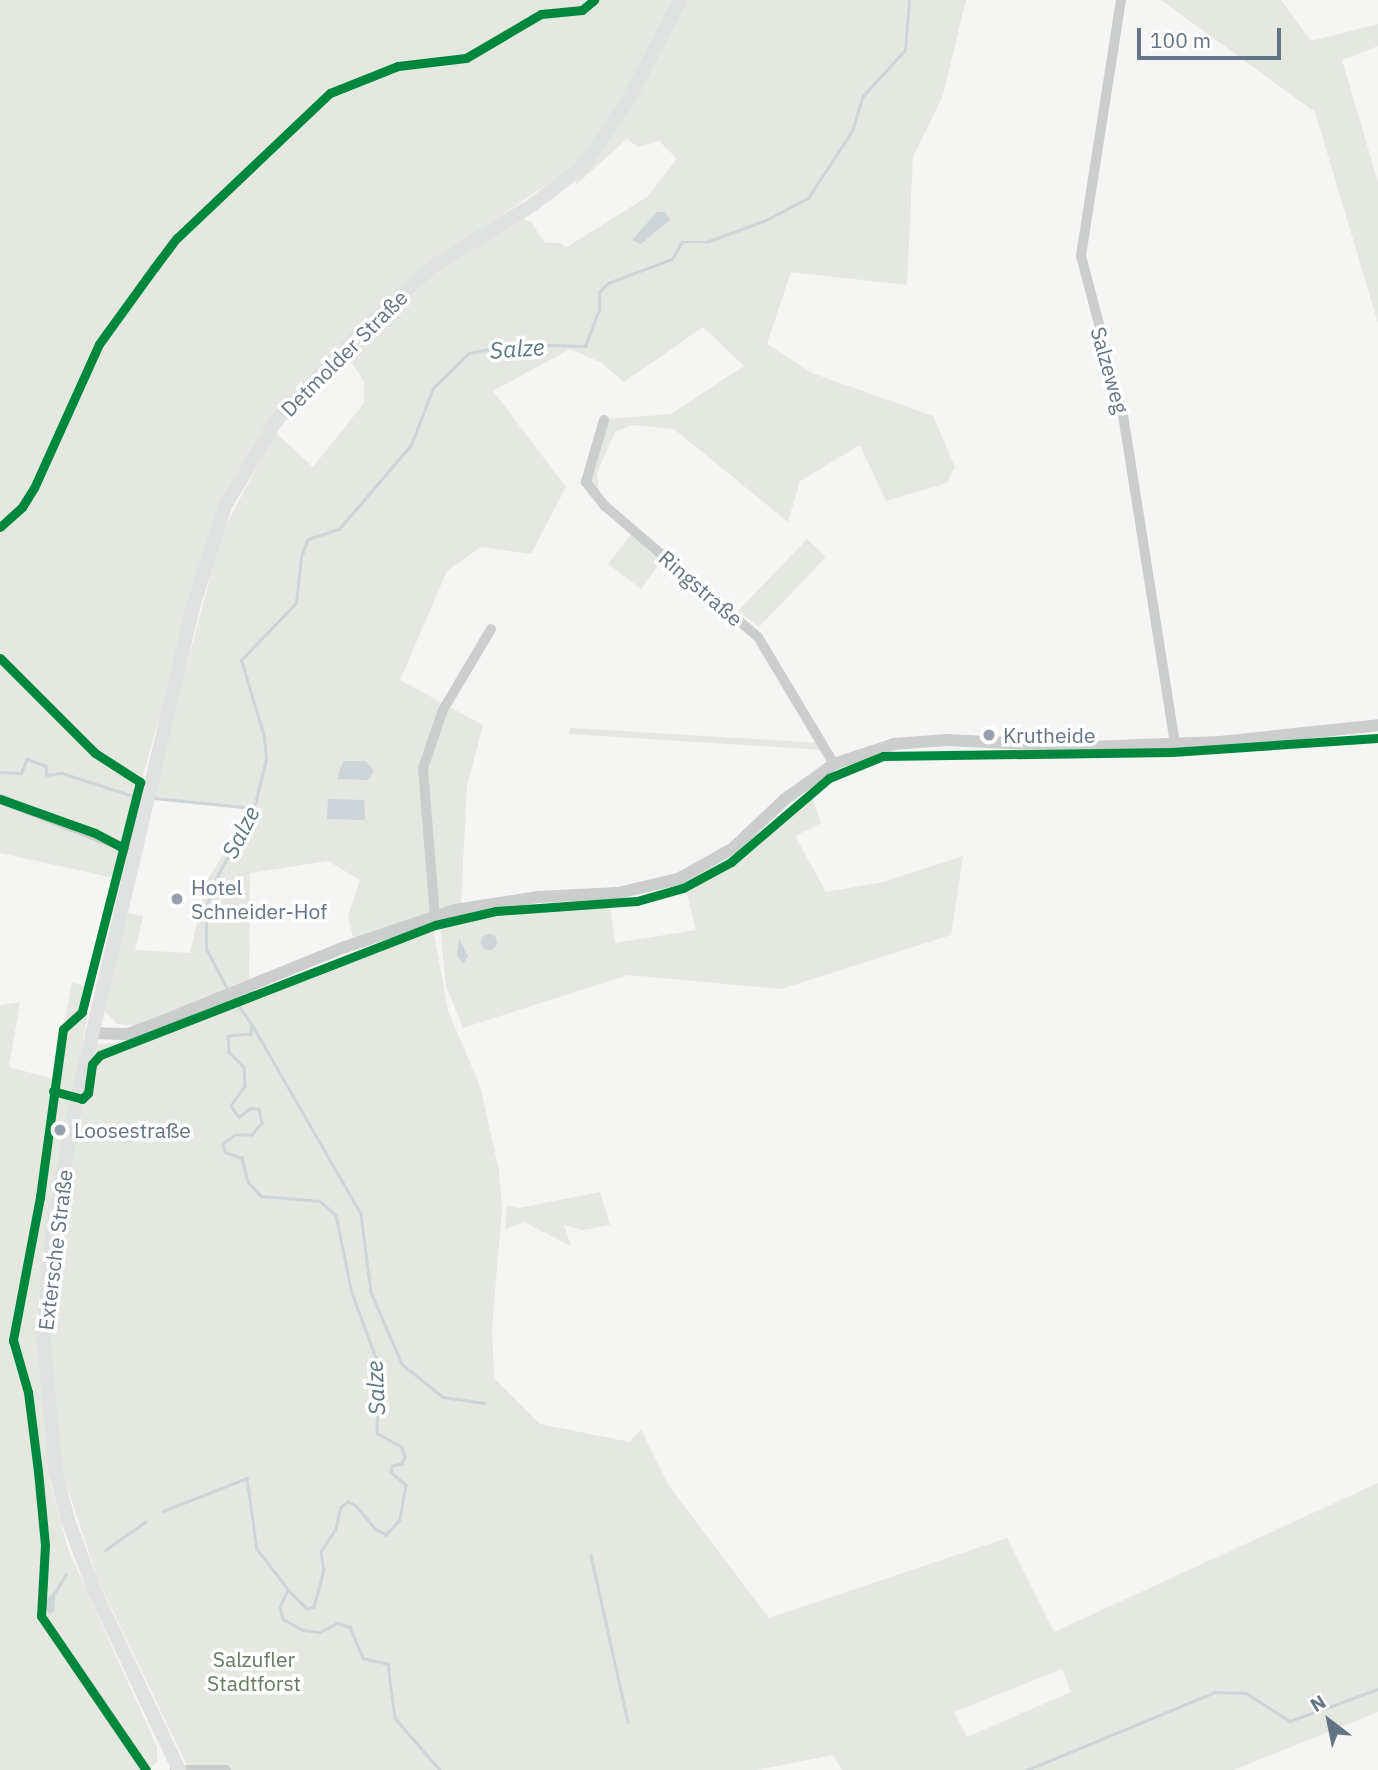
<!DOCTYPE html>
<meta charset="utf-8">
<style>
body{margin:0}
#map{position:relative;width:1378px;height:1770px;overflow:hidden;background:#f5f5f3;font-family:"IBM Plex Sans",sans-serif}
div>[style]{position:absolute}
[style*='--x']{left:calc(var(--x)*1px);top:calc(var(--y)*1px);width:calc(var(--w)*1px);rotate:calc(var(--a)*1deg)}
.green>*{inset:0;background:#e4e8e1}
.water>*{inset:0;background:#cdd5d8}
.round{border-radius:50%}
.stream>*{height:2.5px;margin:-1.25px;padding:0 1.25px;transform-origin:1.25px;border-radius:1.25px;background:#cdd5d8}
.minor>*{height:10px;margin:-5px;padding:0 5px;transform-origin:5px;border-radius:5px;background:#cccece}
.tertiary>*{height:12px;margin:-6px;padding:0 6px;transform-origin:6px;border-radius:6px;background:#cccece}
.secondary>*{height:14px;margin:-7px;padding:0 7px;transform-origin:7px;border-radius:7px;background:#e0e1e1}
.cycleway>*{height:9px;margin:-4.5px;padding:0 4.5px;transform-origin:4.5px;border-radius:4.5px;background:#00873e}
.dots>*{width:19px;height:19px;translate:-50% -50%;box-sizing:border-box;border:4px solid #fff;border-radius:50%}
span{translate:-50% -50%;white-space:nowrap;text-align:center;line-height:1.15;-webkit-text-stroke:7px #fff;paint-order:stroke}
.street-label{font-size:21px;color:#647484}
.poi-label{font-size:21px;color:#647484}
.left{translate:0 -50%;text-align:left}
.park-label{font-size:21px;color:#677b63}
.water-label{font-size:23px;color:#5f7781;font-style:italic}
.north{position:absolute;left:1294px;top:1686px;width:70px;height:70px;-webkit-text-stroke:5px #fff;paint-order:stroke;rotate:328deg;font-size:19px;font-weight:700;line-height:28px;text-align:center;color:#647484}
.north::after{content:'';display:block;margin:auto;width:24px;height:32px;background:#647484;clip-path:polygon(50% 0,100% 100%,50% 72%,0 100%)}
.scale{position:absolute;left:1137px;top:28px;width:144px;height:32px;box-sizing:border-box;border:4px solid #647484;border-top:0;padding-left:9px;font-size:21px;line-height:24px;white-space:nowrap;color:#647484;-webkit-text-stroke:5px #fff;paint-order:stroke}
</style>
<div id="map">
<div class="green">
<div style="clip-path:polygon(0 0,966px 0,943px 95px,913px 157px,907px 285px,791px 272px,767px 344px,812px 373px,933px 416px,955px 467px,947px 483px,886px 501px,860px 445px,800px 481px,788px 522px,674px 429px,632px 425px,615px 432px,597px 473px,600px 497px,590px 481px,607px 419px,671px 414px,744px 366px,703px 327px,624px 382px,602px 363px,570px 349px,493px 391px,566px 487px,531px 554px,481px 547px,447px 571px,400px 680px,483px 725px,467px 786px,461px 903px,353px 938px,348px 916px,360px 880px,328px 861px,250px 873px,249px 979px,135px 1026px,117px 1024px,103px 1009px,125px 912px,143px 916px,135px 950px,190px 953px,206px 882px,251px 810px,151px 799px,222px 533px,275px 432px,313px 467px,364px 403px,364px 381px,346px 355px,432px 276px,519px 218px,531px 222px,545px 243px,561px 243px,565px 248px,647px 197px,677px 159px,659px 141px,638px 147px,627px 139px,577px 184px,574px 179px,631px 88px,577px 164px,436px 260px,269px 423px,239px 469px,216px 517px,114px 878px,0 853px)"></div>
<div style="clip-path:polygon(1161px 0,1281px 0,1311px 41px,1378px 24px,1378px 46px,1342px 60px,1378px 182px,1378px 323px,1315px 112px)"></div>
<div style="clip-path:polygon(633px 532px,664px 557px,641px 589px,608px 564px)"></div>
<div style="clip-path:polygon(807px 539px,826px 557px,759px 627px,738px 611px)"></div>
<div style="clip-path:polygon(570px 728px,821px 743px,824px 750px,569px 734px)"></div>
<div style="clip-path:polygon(810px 792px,821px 823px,795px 836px,826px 892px,883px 882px,963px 856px,951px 935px,781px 989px,628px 975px,463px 1028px,446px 986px,440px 926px,496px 913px,610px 906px,615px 943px,696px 930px,686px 890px,732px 864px)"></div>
<div style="clip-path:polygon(evenodd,432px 923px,448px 1011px,480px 1086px,499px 1170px,502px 1210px,492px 1327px,494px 1378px,540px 1424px,630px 1442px,641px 1429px,669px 1486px,769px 1618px,1007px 1538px,1054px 1632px,1378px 1483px,1378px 1712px,1234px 1770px,842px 1770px,833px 1755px,757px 1770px,189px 1770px,98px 1580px,62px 1471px,47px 1339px,55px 1235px,91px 1044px,120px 1043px,432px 923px,1062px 1669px,1071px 1692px,967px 1737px,954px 1712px,1062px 1669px)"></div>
<div style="clip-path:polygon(72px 982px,92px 989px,49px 1232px,44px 1405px,50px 1481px,68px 1549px,157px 1747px,157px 1762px,149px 1770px,0 1770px,0 1005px,20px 1002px,9px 1067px,54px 1079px)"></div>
<div style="clip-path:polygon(600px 1192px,610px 1225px,583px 1230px,564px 1225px,571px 1246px,524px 1222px,505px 1229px,507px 1206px,519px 1208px)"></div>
</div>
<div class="water">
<div style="clip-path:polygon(657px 212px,665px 212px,670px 220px,641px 244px,632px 240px)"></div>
<div style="clip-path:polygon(343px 761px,366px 761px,374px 771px,368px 780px,337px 779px)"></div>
<div style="clip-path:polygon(328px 799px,364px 800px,365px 820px,327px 819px)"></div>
<div class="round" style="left:481px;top:934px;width:16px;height:16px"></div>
<div style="clip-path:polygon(459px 938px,468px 957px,463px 964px,457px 955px)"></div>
<div style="clip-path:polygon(55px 1591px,55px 1611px,49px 1614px,43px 1603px)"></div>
</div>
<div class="stream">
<div style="--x:0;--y:772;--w:21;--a:3"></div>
<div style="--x:21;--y:773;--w:15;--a:-67"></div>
<div style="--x:27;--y:759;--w:20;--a:20"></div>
<div style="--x:46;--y:766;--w:9;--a:84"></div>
<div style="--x:47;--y:775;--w:15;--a:-8"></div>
<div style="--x:62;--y:773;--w:75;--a:17.9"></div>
<div style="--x:154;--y:798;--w:100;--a:5.7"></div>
<div style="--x:228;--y:991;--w:47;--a:-117.6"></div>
<div style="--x:206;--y:949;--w:40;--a:-90"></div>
<div style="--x:206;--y:909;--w:26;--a:-74"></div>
<div style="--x:213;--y:884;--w:86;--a:-61.7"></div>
<div style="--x:254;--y:808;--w:50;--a:-76.2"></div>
<div style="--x:266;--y:759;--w:22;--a:-95"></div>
<div style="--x:264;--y:737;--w:80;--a:-106.6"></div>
<div style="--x:241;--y:660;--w:79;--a:-46"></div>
<div style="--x:296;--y:603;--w:46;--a:-83.8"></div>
<div style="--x:301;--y:557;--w:19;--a:-69"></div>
<div style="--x:308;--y:539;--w:33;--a:-18"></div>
<div style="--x:339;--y:529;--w:111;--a:-49.4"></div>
<div style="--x:411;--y:445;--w:61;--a:-68.9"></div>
<div style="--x:433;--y:388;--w:50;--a:-44.2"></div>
<div style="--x:469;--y:353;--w:47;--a:-11.1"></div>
<div style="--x:515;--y:344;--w:70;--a:1.6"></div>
<div style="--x:585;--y:346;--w:40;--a:-69"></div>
<div style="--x:599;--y:309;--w:17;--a:-90"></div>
<div style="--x:599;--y:292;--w:13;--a:-45"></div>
<div style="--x:608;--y:283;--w:68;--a:-20.6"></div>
<div style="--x:672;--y:259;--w:20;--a:-60"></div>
<div style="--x:682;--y:242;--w:24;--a:0"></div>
<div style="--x:706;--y:242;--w:62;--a:-19.9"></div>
<div style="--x:764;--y:221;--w:50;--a:-27.6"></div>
<div style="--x:808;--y:198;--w:80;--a:-56.7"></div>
<div style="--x:852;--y:131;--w:37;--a:-73"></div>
<div style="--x:863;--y:96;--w:62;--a:-47.6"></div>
<div style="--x:905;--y:50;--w:50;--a:-85.4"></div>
<div style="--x:232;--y:996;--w:35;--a:55"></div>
<div style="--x:252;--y:1025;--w:9;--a:96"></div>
<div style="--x:251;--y:1034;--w:23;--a:175"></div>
<div style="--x:228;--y:1036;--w:16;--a:86"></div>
<div style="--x:229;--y:1052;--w:21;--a:45"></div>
<div style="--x:244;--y:1067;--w:19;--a:87"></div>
<div style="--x:245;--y:1086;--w:24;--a:125"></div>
<div style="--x:231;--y:1106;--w:14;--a:54"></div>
<div style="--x:239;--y:1117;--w:14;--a:-39"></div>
<div style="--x:250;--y:1108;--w:9;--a:6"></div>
<div style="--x:259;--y:1109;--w:14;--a:78"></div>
<div style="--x:262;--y:1123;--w:16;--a:130"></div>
<div style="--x:252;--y:1135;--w:17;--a:180"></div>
<div style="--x:235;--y:1135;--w:15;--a:143"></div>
<div style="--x:223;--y:1144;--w:8;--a:76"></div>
<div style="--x:225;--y:1152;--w:18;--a:19"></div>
<div style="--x:242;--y:1158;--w:25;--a:76"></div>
<div style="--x:248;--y:1182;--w:19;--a:47"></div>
<div style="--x:261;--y:1196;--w:59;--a:4.8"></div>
<div style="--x:320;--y:1201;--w:21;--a:41"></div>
<div style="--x:336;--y:1215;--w:80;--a:78.4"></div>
<div style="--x:352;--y:1293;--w:78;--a:69.7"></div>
<div style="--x:379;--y:1366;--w:67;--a:91.7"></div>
<div style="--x:377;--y:1433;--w:29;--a:29"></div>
<div style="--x:402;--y:1447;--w:10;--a:73"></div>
<div style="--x:405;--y:1457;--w:8;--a:113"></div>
<div style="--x:402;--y:1464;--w:10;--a:169"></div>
<div style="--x:392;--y:1466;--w:6;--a:99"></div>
<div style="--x:391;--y:1472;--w:20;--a:41"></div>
<div style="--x:406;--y:1485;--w:36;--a:100"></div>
<div style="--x:400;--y:1520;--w:21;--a:133"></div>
<div style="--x:386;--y:1535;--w:13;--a:-151"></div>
<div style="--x:375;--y:1529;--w:30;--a:-130"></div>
<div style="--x:356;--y:1506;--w:9;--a:-153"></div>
<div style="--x:348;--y:1502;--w:9;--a:144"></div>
<div style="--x:341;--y:1507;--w:23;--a:103"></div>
<div style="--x:336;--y:1529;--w:27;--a:123"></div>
<div style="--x:321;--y:1552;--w:18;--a:81"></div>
<div style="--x:324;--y:1570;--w:38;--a:105"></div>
<div style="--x:314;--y:1607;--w:7;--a:164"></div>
<div style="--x:307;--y:1609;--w:27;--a:-135"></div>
<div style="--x:288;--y:1590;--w:19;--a:115"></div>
<div style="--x:280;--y:1607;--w:12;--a:76"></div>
<div style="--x:283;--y:1619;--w:23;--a:29"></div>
<div style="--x:303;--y:1630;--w:17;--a:7"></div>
<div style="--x:320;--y:1632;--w:19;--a:-28"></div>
<div style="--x:337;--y:1623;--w:14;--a:17"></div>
<div style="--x:350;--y:1627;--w:34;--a:67"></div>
<div style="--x:363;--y:1658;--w:26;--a:13"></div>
<div style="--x:388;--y:1664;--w:54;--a:82.6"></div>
<div style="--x:395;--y:1718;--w:69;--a:49.1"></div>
<div style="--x:253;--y:1026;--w:217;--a:60.1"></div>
<div style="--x:361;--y:1214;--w:79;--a:82.7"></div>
<div style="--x:371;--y:1292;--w:78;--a:66.7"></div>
<div style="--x:402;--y:1364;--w:53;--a:38.8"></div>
<div style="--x:443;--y:1397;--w:42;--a:8.1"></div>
<div style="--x:163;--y:1511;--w:90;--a:-21.4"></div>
<div style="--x:247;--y:1478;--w:72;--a:82"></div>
<div style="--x:257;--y:1549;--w:51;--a:52.2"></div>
<div style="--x:105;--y:1550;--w:49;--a:-35"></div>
<div style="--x:591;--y:1555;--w:171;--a:77.5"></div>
<div style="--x:54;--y:1594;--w:23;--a:-59"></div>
<div style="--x:1027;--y:1770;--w:204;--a:-22.5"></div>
<div style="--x:1215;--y:1692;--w:31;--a:2"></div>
<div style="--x:1246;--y:1693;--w:52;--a:32.5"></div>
<div style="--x:1290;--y:1721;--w:94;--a:-20"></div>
</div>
<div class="minor">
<div style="--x:1121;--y:0;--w:259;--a:98.9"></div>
<div style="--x:1081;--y:256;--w:164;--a:75.2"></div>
<div style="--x:1123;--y:415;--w:331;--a:81"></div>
<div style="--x:604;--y:420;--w:65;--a:106.2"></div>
<div style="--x:586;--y:482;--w:31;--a:52"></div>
<div style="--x:605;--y:506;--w:201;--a:40.6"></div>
<div style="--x:758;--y:637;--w:148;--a:59.1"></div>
<div style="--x:0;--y:799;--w:144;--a:21.2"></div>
<div style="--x:435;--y:917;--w:149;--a:-94.6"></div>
<div style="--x:423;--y:768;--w:61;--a:-71"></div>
<div style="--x:443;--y:710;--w:94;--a:-59.3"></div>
<div style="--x:175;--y:1770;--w:51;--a:0"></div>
</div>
<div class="tertiary">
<div style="--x:91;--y:1033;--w:37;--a:2"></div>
<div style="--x:128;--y:1034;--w:23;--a:-20"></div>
<div style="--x:150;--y:1026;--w:210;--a:-22.1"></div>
<div style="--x:345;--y:947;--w:116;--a:-18.6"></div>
<div style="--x:455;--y:910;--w:84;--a:-8.9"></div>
<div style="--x:538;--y:897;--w:80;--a:-2.9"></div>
<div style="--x:618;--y:893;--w:62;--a:-13.1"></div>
<div style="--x:678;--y:879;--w:62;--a:-29.1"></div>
<div style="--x:732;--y:849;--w:73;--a:-43.3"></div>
<div style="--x:785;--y:799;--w:60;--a:-35.5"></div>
<div style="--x:834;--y:764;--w:63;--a:-18.4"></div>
<div style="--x:894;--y:744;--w:53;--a:-4.3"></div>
<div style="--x:947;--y:740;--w:141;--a:2.8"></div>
<div style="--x:1088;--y:747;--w:132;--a:-2.2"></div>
<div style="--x:1220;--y:742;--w:159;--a:-6.1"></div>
</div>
<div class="secondary">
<div style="--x:179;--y:1770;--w:202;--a:-115.2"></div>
<div style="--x:93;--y:1587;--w:72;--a:-110.5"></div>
<div style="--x:68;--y:1520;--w:49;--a:-104.3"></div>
<div style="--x:56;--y:1473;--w:140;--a:-95.3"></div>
<div style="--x:43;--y:1334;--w:100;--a:-84.9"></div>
<div style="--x:52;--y:1234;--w:138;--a:-79.6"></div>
<div style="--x:77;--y:1098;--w:505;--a:-76.71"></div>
<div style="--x:193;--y:607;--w:106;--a:-72.4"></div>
<div style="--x:225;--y:506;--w:99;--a:-59"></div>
<div style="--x:276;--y:421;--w:132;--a:-46.2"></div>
<div style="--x:367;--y:326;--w:88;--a:-42.2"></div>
<div style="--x:432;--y:267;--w:120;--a:-31.7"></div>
<div style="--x:534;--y:204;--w:62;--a:-37.8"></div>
<div style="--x:583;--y:166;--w:81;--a:-55.5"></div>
<div style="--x:629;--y:99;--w:111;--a:-62.7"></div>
</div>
<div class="cycleway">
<div style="--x:0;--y:527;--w:30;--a:-42"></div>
<div style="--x:22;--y:507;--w:22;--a:-58"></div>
<div style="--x:34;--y:488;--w:158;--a:-65.7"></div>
<div style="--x:99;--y:344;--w:94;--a:-54.1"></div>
<div style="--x:154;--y:268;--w:38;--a:-53"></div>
<div style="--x:177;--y:238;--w:211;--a:-43.5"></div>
<div style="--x:330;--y:93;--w:73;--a:-21.7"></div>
<div style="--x:398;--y:66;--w:68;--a:-6.7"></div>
<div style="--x:466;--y:58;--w:87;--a:-30.4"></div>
<div style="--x:541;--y:14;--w:41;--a:-5.6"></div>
<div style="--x:582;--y:10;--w:16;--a:-40"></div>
<div style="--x:0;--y:658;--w:134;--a:45"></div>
<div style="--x:95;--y:753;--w:54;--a:32.8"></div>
<div style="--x:140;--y:782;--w:237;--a:104.2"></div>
<div style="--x:82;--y:1012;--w:25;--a:138"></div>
<div style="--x:63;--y:1029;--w:170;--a:97.8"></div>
<div style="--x:40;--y:1197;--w:146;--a:100.7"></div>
<div style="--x:13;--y:1340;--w:54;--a:73.9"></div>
<div style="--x:28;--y:1392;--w:80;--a:82.8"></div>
<div style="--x:38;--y:1471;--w:74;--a:84.6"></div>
<div style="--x:45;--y:1545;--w:71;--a:93.2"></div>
<div style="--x:41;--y:1616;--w:186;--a:55.7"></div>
<div style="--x:0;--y:799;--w:101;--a:19.7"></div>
<div style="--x:95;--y:833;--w:32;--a:28"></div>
<div style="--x:53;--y:1091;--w:30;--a:15"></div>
<div style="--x:82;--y:1099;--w:8;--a:-45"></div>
<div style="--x:88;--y:1093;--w:29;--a:-82"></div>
<div style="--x:92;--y:1064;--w:12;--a:-48"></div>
<div style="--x:100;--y:1055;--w:359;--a:-21.2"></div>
<div style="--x:435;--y:925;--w:63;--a:-12.9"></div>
<div style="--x:496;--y:911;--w:141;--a:-4.1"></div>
<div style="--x:637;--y:901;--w:48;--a:-15.8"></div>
<div style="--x:683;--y:888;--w:55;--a:-28.4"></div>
<div style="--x:731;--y:862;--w:129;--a:-40.6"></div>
<div style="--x:829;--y:778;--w:58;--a:-22.2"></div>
<div style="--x:883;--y:756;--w:289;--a:-0.8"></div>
<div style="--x:1172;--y:752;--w:206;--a:-3.9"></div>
</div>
<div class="dots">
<div style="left:989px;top:735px;background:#97a1ab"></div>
<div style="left:177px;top:899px;background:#97a1ab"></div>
<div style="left:60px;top:1130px;background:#97a1ab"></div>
</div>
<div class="street-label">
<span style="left:344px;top:353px;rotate:-45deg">Detmolder Straße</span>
<span style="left:1110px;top:370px;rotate:74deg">Salzeweg</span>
<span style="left:701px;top:588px;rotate:41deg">Ringstraße</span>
<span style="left:55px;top:1250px;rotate:-83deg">Extersche Straße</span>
</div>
<div class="poi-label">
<span class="left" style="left:1003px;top:735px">Krutheide</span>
<span class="left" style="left:191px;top:899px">Hotel<br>Schneider-Hof</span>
<span class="left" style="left:74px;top:1130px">Loosestraße</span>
</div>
<div class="park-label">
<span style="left:254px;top:1671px">Salzufler<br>Stadtforst</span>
</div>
<div class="water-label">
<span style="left:517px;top:348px;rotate:-4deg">Salze</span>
<span style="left:240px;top:832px;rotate:-63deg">Salze</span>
<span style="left:375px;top:1388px;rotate:-93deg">Salze</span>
</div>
<div class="north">N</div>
<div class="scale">100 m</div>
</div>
